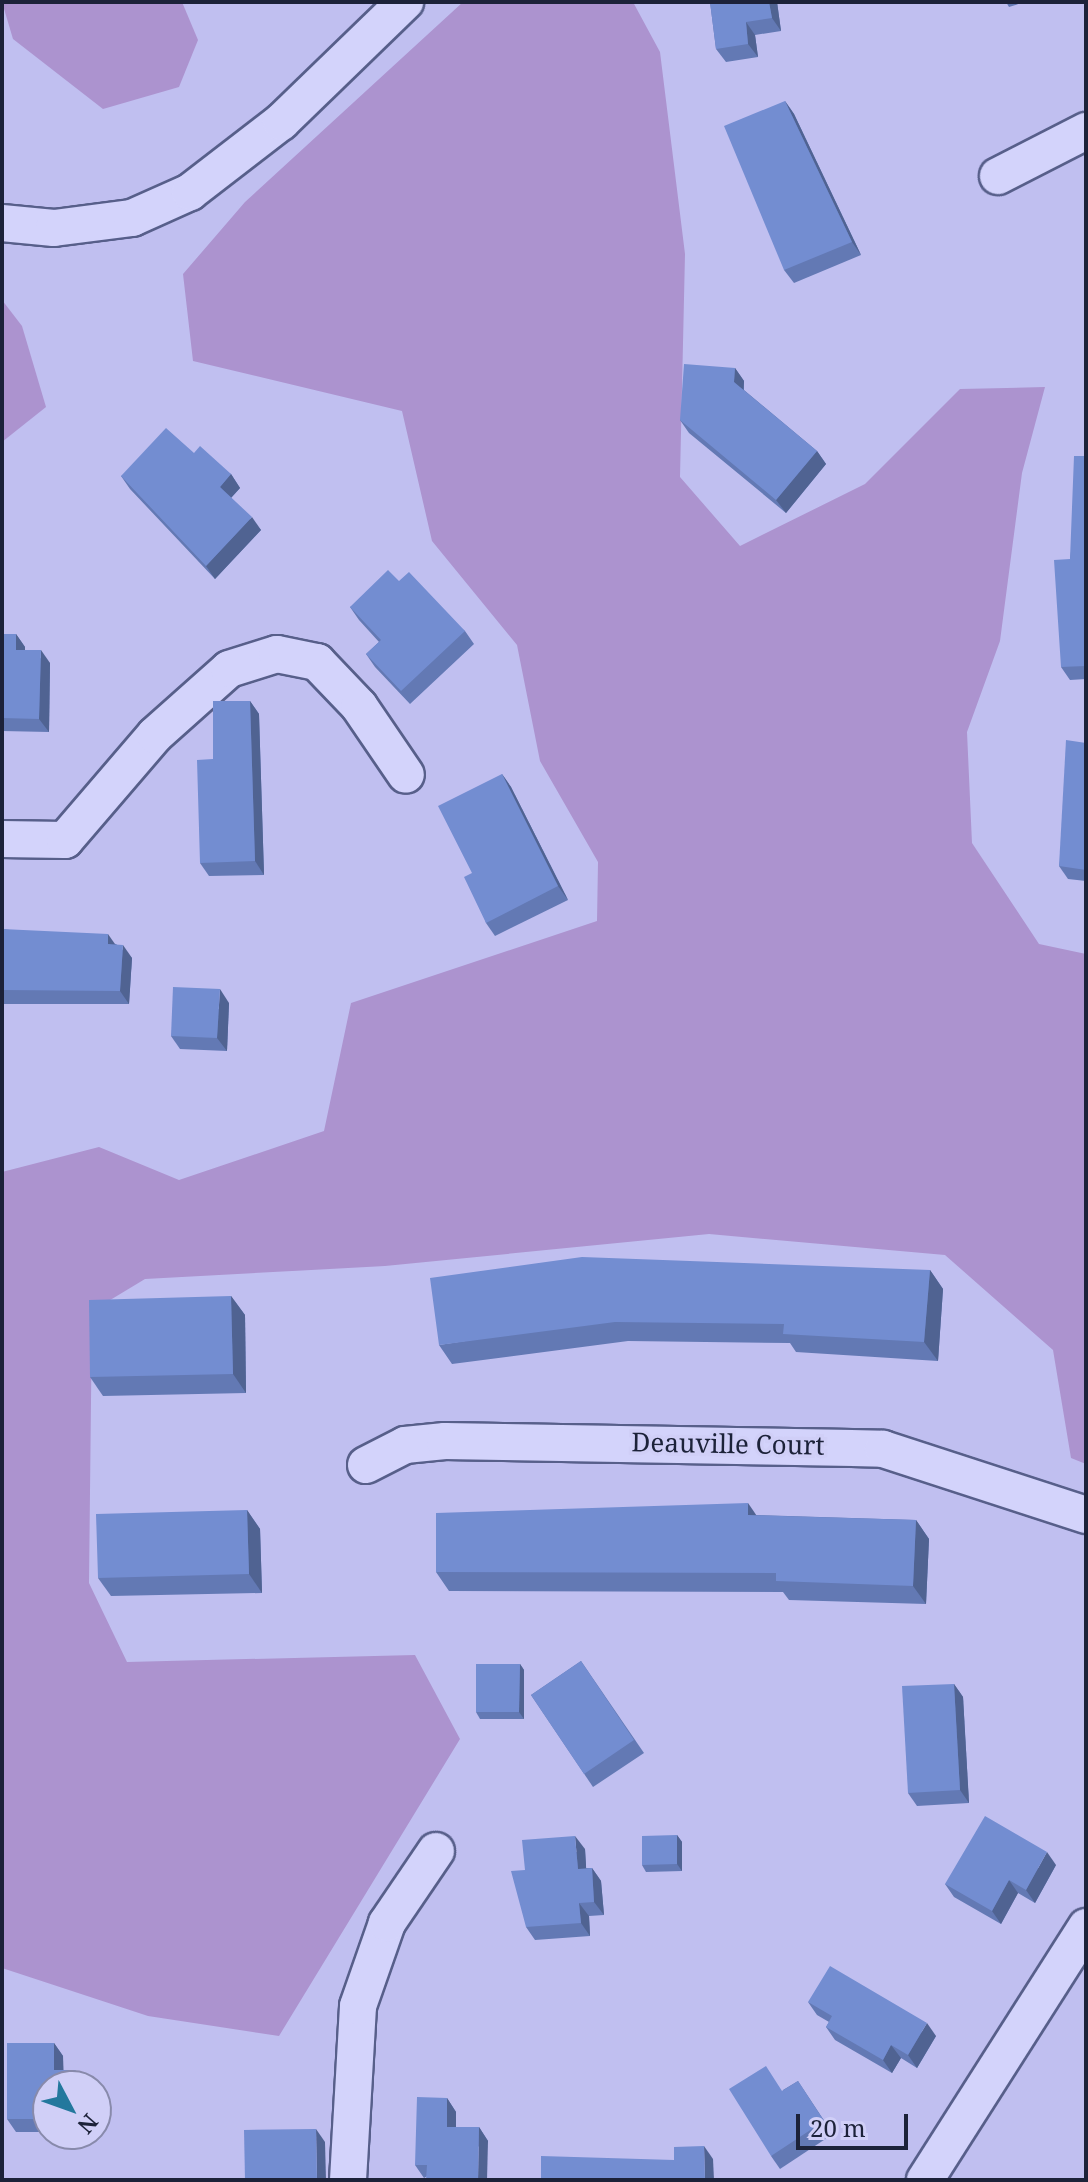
<!DOCTYPE html>
<style>
body{margin:0}
#map{position:relative;width:1088px;height:2182px;overflow:hidden;background:#c0bff0;font-family:"Noto Serif",serif}
div>[style]{position:absolute}
[style*='--x']{left:calc(var(--x)*1px);top:calc(var(--y)*1px);width:calc(var(--w)*1px);rotate:calc(var(--a)*1deg)}
.green>*{inset:0;background:#ac93cf}
.roads{filter:drop-shadow(2px 0 #575f8a) drop-shadow(-2px 0 #575f8a) drop-shadow(0 2px #575f8a) drop-shadow(0 -2px #575f8a)}
.minor>*{height:36px;margin:-18px;padding:0 18px;transform-origin:18px;border-radius:18px;background:#d3d3fb}
.wall>*{inset:0;background:#6379b4}
.shaded-wall>*{inset:0;background:#506392}
.building>*{inset:0;background:#738dd1}
span{translate:-50% -50%;white-space:nowrap;text-align:center;line-height:1.15;-webkit-text-stroke:7px #d0cff7;paint-order:stroke}
.street-label{font-size:26px;color:#1c2239}
.frame{position:absolute;inset:0;border:4px solid #1c2239;pointer-events:none}
.north{position:absolute;left:32px;top:2070px;width:80px;height:80px;box-sizing:border-box;background:#d0cff7;border:2px solid #888aab;border-radius:50%;rotate:131deg;font-size:22px;font-weight:700;line-height:32px;text-align:center;color:#1c2239}
.north::after{content:'';display:block;margin:auto;width:28px;height:36px;background:#23789d;clip-path:polygon(50% 0,100% 100%,50% 72%,0 100%)}
.scale{position:absolute;left:796px;top:2114px;width:112px;height:36px;box-sizing:border-box;border:4px solid #1c2239;border-top:0;padding-left:10px;font-size:24px;line-height:28px;white-space:nowrap;color:#1c2239;-webkit-text-stroke:6px #d0cff7;paint-order:stroke}
</style>
<div id="map">
<div class="green">
<div style="clip-path:polygon(2px 2px,182px 2px,198px 40px,179px 87px,103px 109px,13px 39px)"></div>
<div style="clip-path:polygon(463px 2px,633px 2px,660px 52px,685px 254px,680px 477px,740px 546px,865px 484px,960px 389px,1045px 387px,1022px 473px,1000px 641px,967px 732px,972px 843px,1039px 944px,1086px 954px,1086px 1464px,1071px 1458px,1053px 1350px,945px 1255px,709px 1234px,385px 1266px,145px 1279px,92px 1311px,89px 1583px,127px 1662px,415px 1655px,460px 1739px,279px 2036px,148px 2016px,2px 1968px,2px 1172px,99px 1147px,179px 1180px,324px 1131px,351px 1003px,597px 921px,598px 862px,540px 761px,517px 645px,432px 541px,402px 411px,193px 361px,183px 274px,245px 202px)"></div>
<div style="clip-path:polygon(2px 300px,22px 326px,46px 407px,2px 442px)"></div>
</div>
<div class="roads">
<div class="minor">
<div style="--x:998;--y:176;--w:99;--a:-27.1"></div>
<div style="--x:2;--y:223;--w:52;--a:5.5"></div>
<div style="--x:54;--y:228;--w:79;--a:-7.3"></div>
<div style="--x:132;--y:218;--w:64;--a:-24.1"></div>
<div style="--x:190;--y:192;--w:115;--a:-37.6"></div>
<div style="--x:281;--y:122;--w:173;--a:-44.1"></div>
<div style="--x:2;--y:839;--w:63;--a:0.9"></div>
<div style="--x:65;--y:840;--w:138;--a:-49.4"></div>
<div style="--x:155;--y:735;--w:99;--a:-41.7"></div>
<div style="--x:229;--y:669;--w:50;--a:-17.4"></div>
<div style="--x:277;--y:654;--w:41;--a:11.3"></div>
<div style="--x:317;--y:662;--w:61;--a:46.3"></div>
<div style="--x:359;--y:706;--w:83;--a:55.7"></div>
<div style="--x:366;--y:1465;--w:44;--a:-27.1"></div>
<div style="--x:405;--y:1445;--w:40;--a:-5.7"></div>
<div style="--x:445;--y:1441;--w:438;--a:1"></div>
<div style="--x:883;--y:1449;--w:213;--a:18"></div>
<div style="--x:348;--y:2180;--w:174;--a:-86.7"></div>
<div style="--x:358;--y:2006;--w:88;--a:-70.7"></div>
<div style="--x:387;--y:1923;--w:87;--a:-55.8"></div>
<div style="--x:925;--y:2180;--w:300;--a:-57.5"></div>
</div>
</div>
<div class="wall">
<div style="clip-path:polygon(710px 2px,777px 2px,781px 31px,755px 35px,758px 57px,726px 62px,716px 49px)"></div>
<div style="clip-path:polygon(1006px 2px,1025px 2px,1009px 7px)"></div>
<div style="clip-path:polygon(785px 101px,794px 114px,861px 255px,794px 283px,784px 270px)"></div>
<div style="clip-path:polygon(735px 368px,744px 381px,744px 390px,817px 451px,826px 464px,786px 513px,689px 433px,680px 420px)"></div>
<div style="clip-path:polygon(1086px 404px,1086px 679px,1070px 680px,1061px 667px,1070px 559px,1084px 456px)"></div>
<div style="clip-path:polygon(194px 453px,231px 474px,240px 488px,231px 498px,261px 530px,215px 579px,130px 489px,121px 476px)"></div>
<div style="clip-path:polygon(399px 581px,465px 631px,474px 644px,410px 704px,375px 667px,366px 654px,379px 642px,359px 620px,350px 607px)"></div>
<div style="clip-path:polygon(2px 634px,16px 634px,25px 647px,25px 650px,50px 663px,49px 732px,2px 731px)"></div>
<div style="clip-path:polygon(250px 701px,259px 714px,264px 875px,209px 876px,200px 863px,213px 759px)"></div>
<div style="clip-path:polygon(1086px 743px,1086px 881px,1068px 879px,1059px 866px)"></div>
<div style="clip-path:polygon(502px 774px,511px 787px,568px 900px,495px 936px,486px 923px,472px 873px)"></div>
<div style="clip-path:polygon(2px 929px,116px 944px,132px 958px,129px 1004px,2px 1004px)"></div>
<div style="clip-path:polygon(229px 1003px,227px 1051px,180px 1049px,171px 1036px)"></div>
<div style="clip-path:polygon(930px 1270px,943px 1289px,938px 1361px,796px 1352px,790px 1343px,628px 1341px,452px 1364px,439px 1345px)"></div>
<div style="clip-path:polygon(231px 1296px,245px 1315px,246px 1393px,103px 1396px,90px 1377px)"></div>
<div style="clip-path:polygon(247px 1510px,260px 1529px,262px 1593px,111px 1596px,98px 1578px)"></div>
<div style="clip-path:polygon(756px 1515px,916px 1520px,929px 1539px,926px 1604px,789px 1600px,783px 1592px,449px 1591px,436px 1572px)"></div>
<div style="clip-path:polygon(581px 1661px,644px 1753px,593px 1787px,531px 1695px)"></div>
<div style="clip-path:polygon(520px 1664px,524px 1670px,524px 1719px,480px 1719px,476px 1712px)"></div>
<div style="clip-path:polygon(954px 1684px,963px 1697px,969px 1803px,917px 1806px,908px 1793px)"></div>
<div style="clip-path:polygon(677px 1835px,682px 1842px,682px 1871px,646px 1872px,642px 1865px)"></div>
<div style="clip-path:polygon(585px 1849px,586px 1868px,592px 1868px,601px 1881px,604px 1915px,589px 1916px,590px 1936px,535px 1940px,526px 1927px,525px 1870px)"></div>
<div style="clip-path:polygon(1056px 1865px,1035px 1903px,1018px 1893px,1001px 1924px,954px 1897px,945px 1884px)"></div>
<div style="clip-path:polygon(808px 2002px,936px 2036px,917px 2068px,901px 2058px,892px 2073px,835px 2040px,826px 2027px,829px 2022px,817px 2015px)"></div>
<div style="clip-path:polygon(54px 2043px,63px 2056px,63px 2070px,84px 2083px,48px 2086px,48px 2132px,16px 2132px,7px 2119px)"></div>
<div style="clip-path:polygon(798px 2081px,833px 2134px,780px 2169px,771px 2156px,783px 2090px)"></div>
<div style="clip-path:polygon(447px 2098px,456px 2112px,456px 2127px,479px 2127px,488px 2141px,424px 2178px,415px 2165px)"></div>
</div>
<div class="shaded-wall">
<div style="clip-path:polygon(769px 2px,777px 2px,781px 31px,772px 18px)"></div>
<div style="clip-path:polygon(746px 22px,755px 35px,758px 57px,748px 44px)"></div>
<div style="clip-path:polygon(785px 101px,794px 114px,861px 255px,852px 242px)"></div>
<div style="clip-path:polygon(735px 368px,744px 381px,743px 395px,734px 382px)"></div>
<div style="clip-path:polygon(817px 451px,826px 464px,786px 513px,776px 500px)"></div>
<div style="clip-path:polygon(231px 474px,240px 488px,229px 500px,220px 487px)"></div>
<div style="clip-path:polygon(252px 517px,261px 530px,215px 579px,206px 566px)"></div>
<div style="clip-path:polygon(16px 634px,25px 647px,25px 663px,16px 650px)"></div>
<div style="clip-path:polygon(41px 650px,50px 663px,49px 732px,39px 719px)"></div>
<div style="clip-path:polygon(250px 701px,259px 714px,264px 875px,255px 861px)"></div>
<div style="clip-path:polygon(502px 774px,511px 787px,568px 900px,558px 886px)"></div>
<div style="clip-path:polygon(108px 934px,117px 947px,108px 944px)"></div>
<div style="clip-path:polygon(123px 945px,132px 958px,129px 1004px,120px 991px)"></div>
<div style="clip-path:polygon(220px 989px,229px 1003px,227px 1051px,217px 1038px)"></div>
<div style="clip-path:polygon(930px 1270px,943px 1289px,938px 1361px,924px 1342px)"></div>
<div style="clip-path:polygon(231px 1296px,245px 1315px,246px 1393px,233px 1374px)"></div>
<div style="clip-path:polygon(748px 1503px,761px 1522px,748px 1515px)"></div>
<div style="clip-path:polygon(247px 1510px,260px 1529px,262px 1593px,249px 1574px)"></div>
<div style="clip-path:polygon(916px 1520px,929px 1539px,926px 1604px,913px 1586px)"></div>
<div style="clip-path:polygon(520px 1664px,524px 1670px,524px 1719px,519px 1712px)"></div>
<div style="clip-path:polygon(954px 1684px,963px 1697px,969px 1803px,960px 1790px)"></div>
<div style="clip-path:polygon(677px 1835px,682px 1842px,682px 1871px,677px 1864px)"></div>
<div style="clip-path:polygon(575px 1836px,585px 1849px,587px 1882px,578px 1869px)"></div>
<div style="clip-path:polygon(1047px 1852px,1056px 1865px,1035px 1903px,1026px 1890px)"></div>
<div style="clip-path:polygon(592px 1868px,601px 1881px,604px 1915px,594px 1902px)"></div>
<div style="clip-path:polygon(1009px 1880px,1018px 1893px,1001px 1924px,992px 1911px)"></div>
<div style="clip-path:polygon(579px 1903px,589px 1916px,590px 1936px,581px 1923px)"></div>
<div style="clip-path:polygon(927px 2023px,936px 2036px,917px 2068px,908px 2055px)"></div>
<div style="clip-path:polygon(54px 2043px,63px 2056px,64px 2083px,54px 2070px)"></div>
<div style="clip-path:polygon(891px 2045px,901px 2058px,892px 2073px,883px 2060px)"></div>
<div style="clip-path:polygon(75px 2070px,84px 2083px,84px 2086px,75px 2086px)"></div>
<div style="clip-path:polygon(447px 2098px,456px 2112px,456px 2140px,447px 2127px)"></div>
<div style="clip-path:polygon(479px 2127px,488px 2141px,487px 2180px,478px 2180px)"></div>
<div style="clip-path:polygon(316px 2129px,325px 2142px,326px 2180px,317px 2180px)"></div>
<div style="clip-path:polygon(704px 2146px,713px 2159px,714px 2180px,705px 2180px)"></div>
</div>
<div class="building">
<div style="clip-path:polygon(710px 2px,769px 2px,772px 18px,746px 22px,748px 44px,716px 49px)"></div>
<div style="clip-path:polygon(785px 101px,852px 242px,784px 270px,724px 126px)"></div>
<div style="clip-path:polygon(684px 364px,735px 368px,734px 382px,817px 451px,776px 500px,680px 420px)"></div>
<div style="clip-path:polygon(1086px 404px,1086px 666px,1061px 667px,1054px 560px,1070px 559px,1074px 456px,1084px 456px)"></div>
<div style="clip-path:polygon(166px 428px,194px 453px,200px 446px,231px 474px,220px 487px,252px 517px,206px 566px,121px 476px)"></div>
<div style="clip-path:polygon(388px 570px,399px 581px,409px 572px,465px 631px,401px 691px,366px 654px,381px 640px,350px 607px)"></div>
<div style="clip-path:polygon(2px 634px,16px 634px,16px 650px,41px 650px,39px 719px,2px 718px)"></div>
<div style="clip-path:polygon(213px 701px,250px 701px,255px 861px,200px 863px,197px 760px,213px 759px)"></div>
<div style="clip-path:polygon(1066px 740px,1086px 743px,1086px 870px,1059px 866px)"></div>
<div style="clip-path:polygon(502px 774px,558px 886px,486px 923px,464px 877px,472px 873px,438px 806px)"></div>
<div style="clip-path:polygon(2px 929px,108px 934px,108px 944px,123px 945px,120px 991px,2px 990px)"></div>
<div style="clip-path:polygon(173px 987px,220px 989px,217px 1038px,171px 1036px)"></div>
<div style="clip-path:polygon(582px 1257px,930px 1270px,924px 1342px,783px 1334px,784px 1324px,615px 1322px,439px 1345px,430px 1278px)"></div>
<div style="clip-path:polygon(231px 1296px,233px 1374px,90px 1377px,89px 1300px)"></div>
<div style="clip-path:polygon(748px 1503px,748px 1515px,916px 1520px,913px 1586px,776px 1581px,776px 1573px,436px 1572px,436px 1513px)"></div>
<div style="clip-path:polygon(247px 1510px,249px 1574px,98px 1578px,96px 1514px)"></div>
<div style="clip-path:polygon(581px 1661px,634px 1740px,584px 1774px,531px 1695px)"></div>
<div style="clip-path:polygon(476px 1664px,520px 1664px,519px 1712px,476px 1712px)"></div>
<div style="clip-path:polygon(954px 1684px,960px 1790px,908px 1793px,902px 1686px)"></div>
<div style="clip-path:polygon(985px 1816px,1047px 1852px,1026px 1890px,1009px 1880px,992px 1911px,945px 1884px)"></div>
<div style="clip-path:polygon(677px 1835px,677px 1864px,642px 1865px,642px 1836px)"></div>
<div style="clip-path:polygon(575px 1836px,578px 1869px,592px 1868px,594px 1902px,579px 1903px,581px 1923px,526px 1927px,511px 1871px,525px 1870px,522px 1840px)"></div>
<div style="clip-path:polygon(830px 1966px,927px 2023px,908px 2055px,891px 2045px,883px 2060px,826px 2027px,832px 2016px,808px 2002px)"></div>
<div style="clip-path:polygon(7px 2043px,54px 2043px,54px 2070px,75px 2070px,75px 2086px,48px 2086px,48px 2119px,7px 2119px)"></div>
<div style="clip-path:polygon(766px 2066px,782px 2091px,798px 2081px,824px 2121px,771px 2156px,729px 2089px)"></div>
<div style="clip-path:polygon(417px 2097px,447px 2098px,447px 2127px,479px 2127px,478px 2180px,426px 2180px,427px 2165px,415px 2165px)"></div>
<div style="clip-path:polygon(316px 2129px,317px 2180px,245px 2180px,244px 2130px)"></div>
<div style="clip-path:polygon(704px 2146px,705px 2180px,541px 2180px,541px 2156px,674px 2160px,674px 2147px)"></div>
</div>
<div class="street-label">
<span style="left:728px;top:1444px;rotate:1deg">Deauville Court</span>
</div>
<div class="frame"></div>
<div class="north">N</div>
<div class="scale">20 m</div>
</div>
